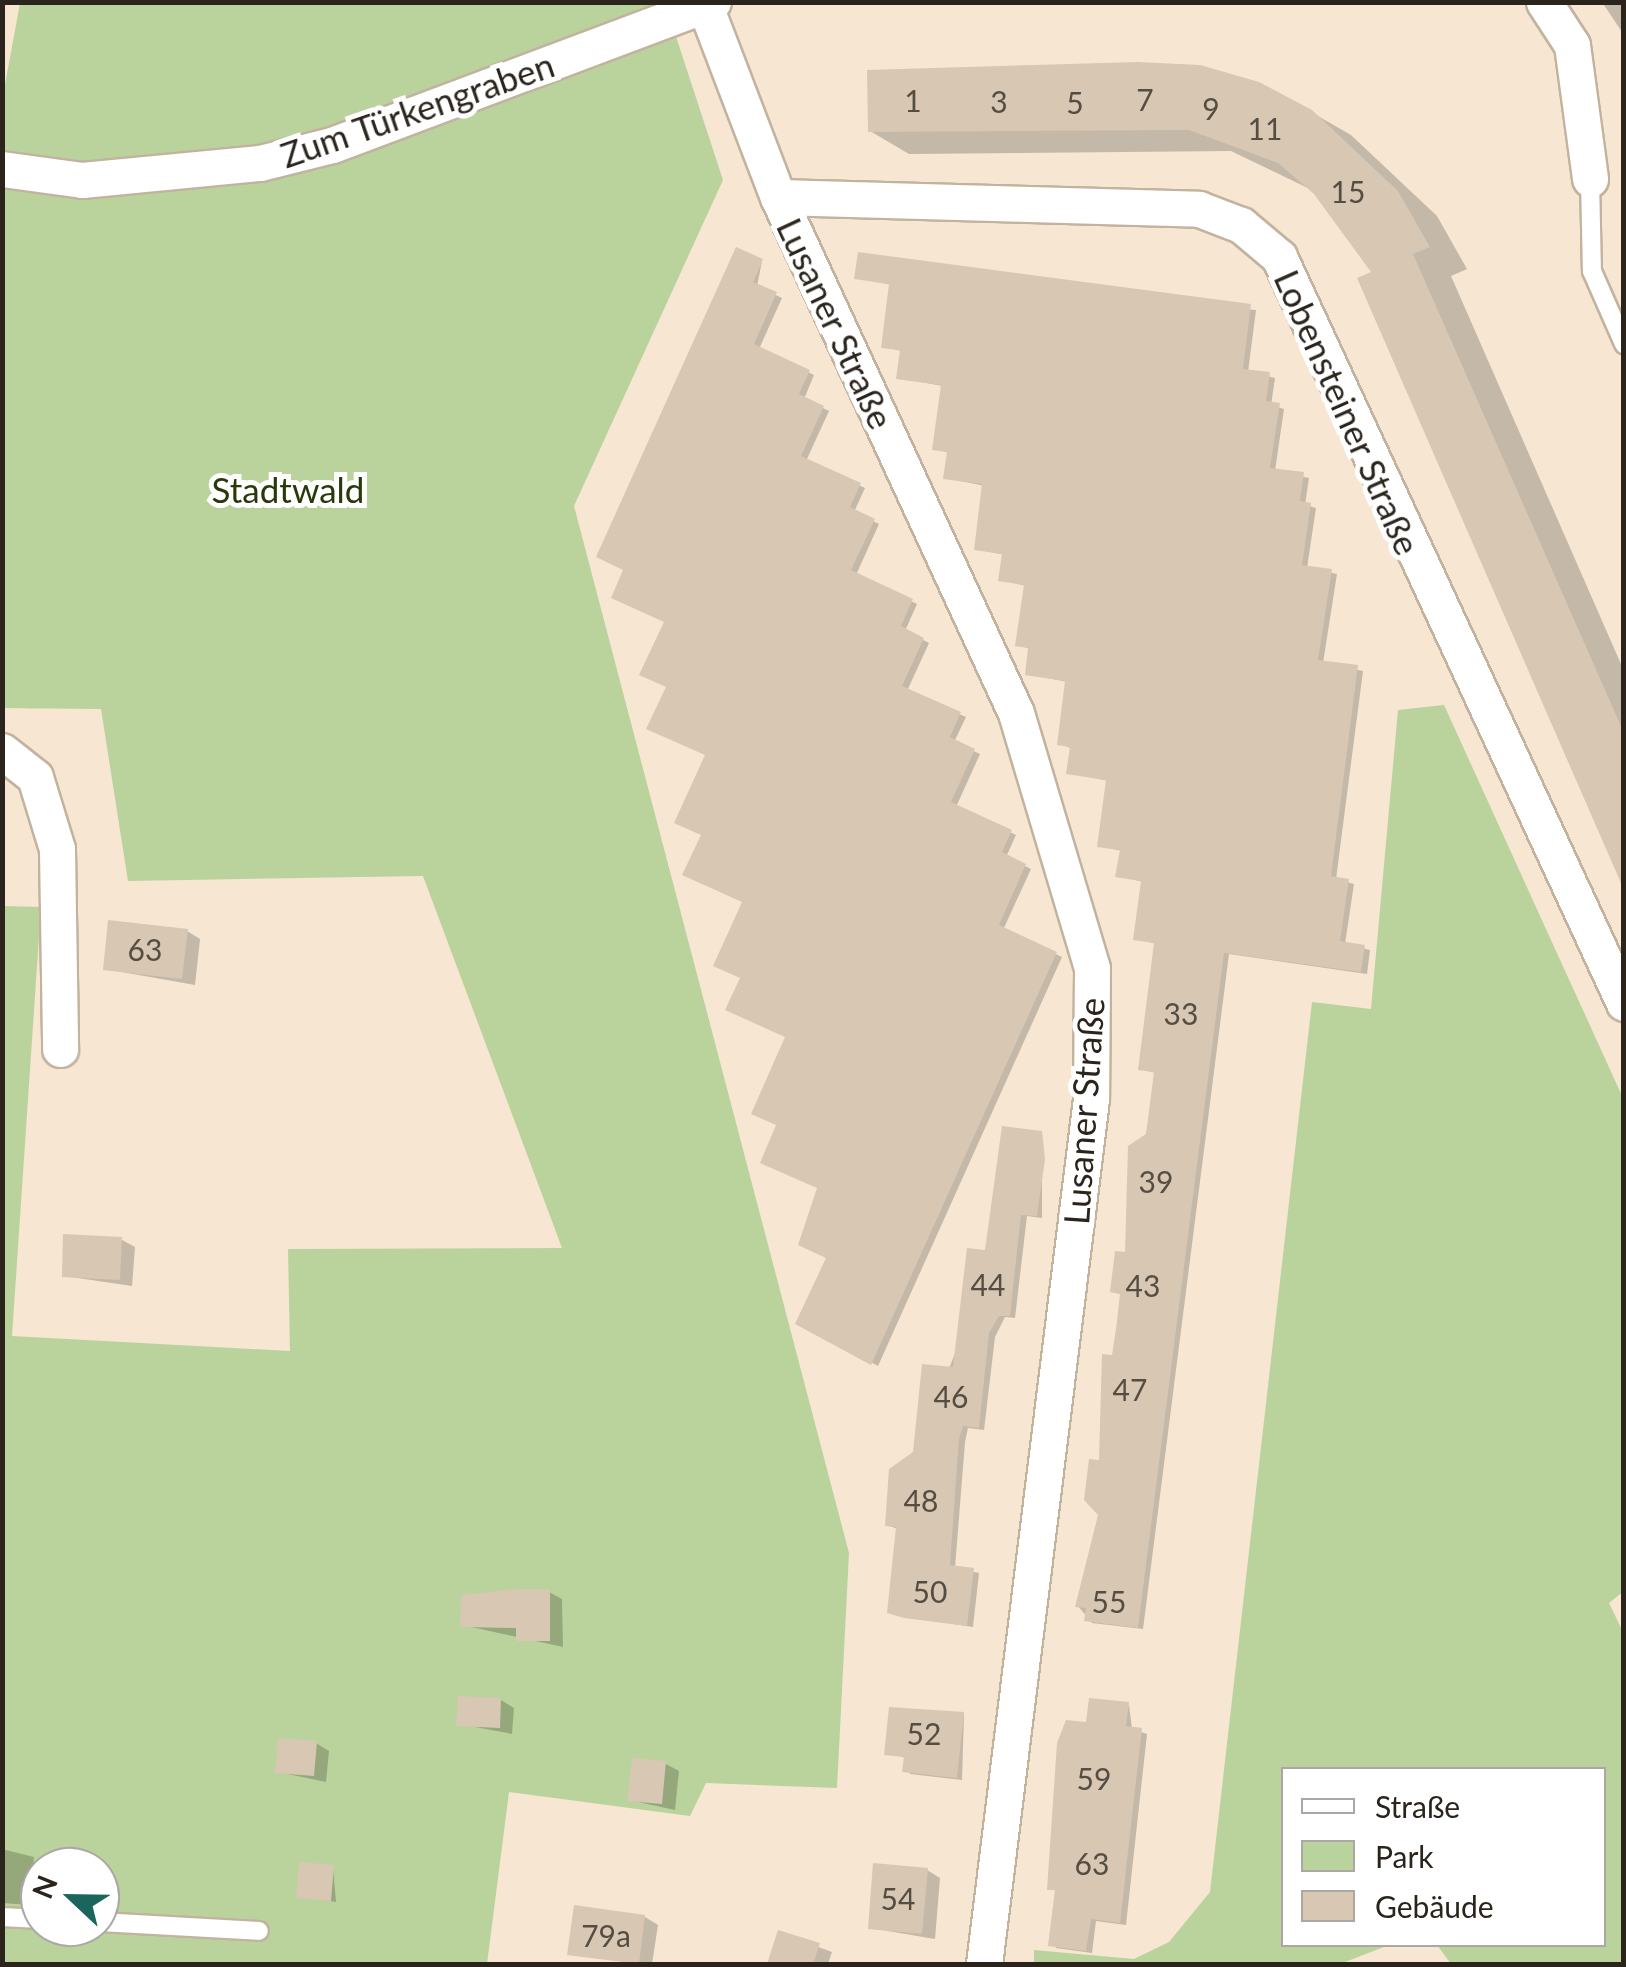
<!DOCTYPE html>
<meta charset="utf-8">
<style>
body{margin:0}
#map{position:relative;width:1626px;height:1967px;overflow:hidden;background:#f6e6d2;font-family:Lato,sans-serif}
div>[style]{position:absolute}
[style*='--x']{left:calc(var(--x)*1px);top:calc(var(--y)*1px);width:calc(var(--w)*1px);rotate:calc(var(--a)*1deg)}
.green>*{inset:0;background:#bad39c}
.shadow>*{inset:0;background:#0003}
.building>*{inset:0;background:#d7c7b3}
.roads{filter:drop-shadow(2px 0 #c2b39f) drop-shadow(-2px 0 #c2b39f) drop-shadow(0 2px #c2b39f) drop-shadow(0 -2px #c2b39f)}
.service>*{height:18px;margin:-9px;padding:0 9px;transform-origin:9px;border-radius:9px;background:#fff}
.minor>*{height:35px;margin:-17.5px;padding:0 17.5px;transform-origin:17.5px;border-radius:17.5px;background:#fff}
.tertiary>*{height:42px;margin:-21px;padding:0 21px;transform-origin:21px;border-radius:21px;background:#fff}
span{translate:-50% -50%;white-space:nowrap;text-align:center;line-height:1.15;-webkit-text-stroke:10px #fff;paint-order:stroke}
.number-label{font-size:30px;color:#554d42}
.number-label span{-webkit-text-stroke-width:0}
.street-label{font-size:35px;color:#2a241d}
.park-label{font-size:35px;color:#283a09}
.frame{position:absolute;inset:0;border:5px solid #2a241d;pointer-events:none}
.legend{position:absolute;left:1281px;top:1767px;width:325px;height:180px;box-sizing:border-box;background:#fff;border:2px solid #aaa7a5;margin:0;padding:12px 18px;list-style:none;font-size:30px;color:#2a241d}
.legend li{display:flex;align-items:center;gap:20px;height:50px}
.legend b{width:50px;border:2px solid #aaa7a5}
.north{position:absolute;left:20px;top:1847px;width:100px;height:100px;box-sizing:border-box;background:#fff;border:2px solid #aaa7a5;border-radius:50%;rotate:292deg;font-size:28px;font-weight:700;line-height:40px;text-align:center;color:#2a241d}
.north::after{content:'';display:block;margin:auto;width:35px;height:45px;background:#1a655c;clip-path:polygon(50% 0,100% 100%,50% 72%,0 100%)}
</style>
<div id="map">
<div class="green">
<div style="clip-path:polygon(evenodd,20px 3px,665px 3px,723px 180px,574px 506px,849px 1553px,837px 1788px,706px 1783px,690px 1816px,509px 1792px,487px 1964px,3px 1964px,3px 906px,41px 907px,12px 1336px,290px 1351px,288px 1249px,562px 1248px,423px 876px,128px 881px,101px 709px,3px 708px,2px 101px,20px 3px,40px 1867px,100px 1867px,100px 1927px,40px 1927px,40px 1867px)"></div>
<div style="clip-path:polygon(1444px 705px,1623px 1098px,1624px 1591px,1609px 1603px,1624px 1634px,1623px 1964px,1451px 1964px,1437px 1945px,1604px 1944px,1604px 1770px,1284px 1770px,1284px 1944px,1389px 1945px,1340px 1964px,1034px 1964px,1034px 1950px,1134px 1959px,1169px 1942px,1210px 1892px,1312px 1002px,1371px 1009px,1398px 710px)"></div>
</div>
<div class="shadow">
<div style="clip-path:polygon(1602px 2px,1624px 2px,1624px 35px)"></div>
<div style="clip-path:polygon(1311px 112px,1351px 135px,1437px 216px,1467px 269px,1451px 276px,1624px 671px,1624px 881px,1375px 273px,1316px 192px,1231px 151px,909px 154px,870px 131px)"></div>
<div style="clip-path:polygon(762px 261px,757px 286px,782px 298px,759px 349px,814px 375px,804px 399px,829px 411px,806px 461px,865px 488px,854px 512px,879px 524px,856px 575px,917px 604px,905px 631px,929px 643px,907px 691px,966px 717px,954px 742px,980px 754px,956px 807px,1016px 835px,1006px 857px,1031px 869px,1003px 930px,1062px 957px,878px 1366px,799px 1323px,829px 1258px,820px 1188px,779px 1125px,788px 1037px,743px 978px,745px 902px,704px 834px,708px 755px,669px 687px,667px 621px,614px 597px)"></div>
<div style="clip-path:polygon(857px 278px,1256px 310px,1248px 372px,1275px 378px,1271px 405px,1284px 409px,1275px 471px,1309px 478px,1305px 505px,1316px 508px,1307px 568px,1337px 574px,1323px 663px,1363px 671px,1336px 879px,1354px 884px,1345px 944px,1370px 950px,1367px 974px,1229px 954px,1143px 1629px,1092px 1623px,1078px 1606px,1101px 1514px,1122px 1295px,1112px 1291px,1127px 1255px,1156px 1073px,1140px 1069px,1156px 944px,1136px 938px,1144px 882px,1118px 876px,1122px 851px,1100px 846px,1109px 781px,1069px 773px,1073px 749px,1060px 744px,1068px 682px,1027px 674px,1031px 649px,1018px 645px,1026px 586px,1001px 580px,1005px 555px,977px 549px,985px 486px,946px 478px,949px 453px,934px 448px,943px 386px,898px 378px,902px 351px,883px 347px,892px 285px)"></div>
<div style="clip-path:polygon(187px 931px,200px 939px,195px 985px,105px 969px)"></div>
<div style="clip-path:polygon(1042px 1134px,1042px 1218px,1027px 1216px,1015px 1318px,1005px 1317px,995px 1337px,984px 1430px,968px 1428px,965px 1442px,955px 1568px,979px 1573px,973px 1627px,895px 1615px,898px 1529px,887px 1525px)"></div>
<div style="clip-path:polygon(122px 1240px,135px 1247px,132px 1286px,64px 1276px)"></div>
<div style="clip-path:polygon(549px 1592px,562px 1599px,563px 1647px,462px 1625px)"></div>
<div style="clip-path:polygon(501px 1700px,514px 1708px,512px 1734px,459px 1724px)"></div>
<div style="clip-path:polygon(1129px 1705px,1132px 1729px,1147px 1734px,1126px 1925px,1096px 1921px,1092px 1953px,1056px 1948px,1060px 1744px)"></div>
<div style="clip-path:polygon(964px 1714px,962px 1780px,910px 1774px,906px 1758px,887px 1753px)"></div>
<div style="clip-path:polygon(316px 1743px,329px 1751px,326px 1782px,278px 1772px)"></div>
<div style="clip-path:polygon(666px 1764px,679px 1771px,675px 1810px,629px 1800px)"></div>
<div style="clip-path:polygon(2px 1849px,34px 1857px,30px 1905px,2px 1903px)"></div>
<div style="clip-path:polygon(333px 1867px,336px 1902px,299px 1896px)"></div>
<div style="clip-path:polygon(927px 1870px,940px 1878px,935px 1939px,870px 1928px)"></div>
<div style="clip-path:polygon(645px 1917px,658px 1925px,652px 1964px,570px 1953px)"></div>
<div style="clip-path:polygon(780px 1933px,832px 1952px,828px 1964px,770px 1964px)"></div>
</div>
<div class="building">
<div style="clip-path:polygon(1138px 62px,1200px 65px,1259px 82px,1312px 110px,1398px 191px,1430px 247px,1413px 254px,1624px 733px,1624px 890px,1357px 278px,1371px 272px,1314px 194px,1278px 163px,1189px 130px,868px 132px,867px 70px)"></div>
<div style="clip-path:polygon(736px 247px,763px 259px,753px 282px,777px 292px,754px 344px,810px 370px,799px 394px,824px 406px,801px 456px,861px 483px,850px 507px,875px 519px,851px 570px,913px 599px,901px 626px,924px 638px,902px 686px,961px 712px,950px 737px,975px 749px,951px 802px,1012px 830px,1002px 852px,1026px 864px,999px 925px,1057px 952px,871px 1365px,795px 1324px,826px 1258px,798px 1245px,817px 1188px,760px 1163px,776px 1125px,751px 1114px,785px 1037px,725px 1010px,740px 978px,713px 966px,742px 902px,682px 875px,701px 835px,674px 823px,705px 755px,646px 729px,666px 687px,639px 675px,664px 622px,611px 598px,623px 570px,596px 557px)"></div>
<div style="clip-path:polygon(858px 252px,1251px 304px,1243px 369px,1270px 372px,1266px 401px,1280px 403px,1270px 468px,1304px 472px,1300px 501px,1311px 503px,1302px 565px,1332px 569px,1318px 660px,1358px 665px,1331px 876px,1349px 879px,1340px 941px,1365px 945px,1361px 972px,1224px 953px,1138px 1628px,1084px 1621px,1086px 1608px,1075px 1607px,1098px 1515px,1084px 1500px,1089px 1459px,1099px 1460px,1102px 1354px,1112px 1355px,1116px 1329px,1120px 1294px,1110px 1292px,1115px 1251px,1125px 1252px,1128px 1146px,1146px 1134px,1154px 1072px,1138px 1070px,1154px 943px,1133px 940px,1141px 881px,1115px 877px,1120px 850px,1097px 847px,1106px 780px,1066px 774px,1070px 747px,1057px 745px,1065px 681px,1025px 675px,1028px 648px,1015px 646px,1024px 585px,998px 581px,1002px 554px,974px 550px,982px 484px,943px 479px,947px 452px,932px 450px,941px 385px,896px 379px,900px 350px,881px 348px,889px 284px,854px 279px)"></div>
<div style="clip-path:polygon(108px 920px,188px 929px,182px 979px,103px 970px)"></div>
<div style="clip-path:polygon(1002px 1126px,1042px 1131px,1045px 1159px,1037px 1216px,1021px 1215px,1010px 1316px,999px 1316px,989px 1333px,979px 1428px,963px 1426px,959px 1439px,950px 1565px,974px 1568px,967px 1626px,904px 1618px,887px 1613px,896px 1527px,885px 1526px,889px 1469px,913px 1452px,922px 1364px,953px 1367px,967px 1248px,985px 1250px)"></div>
<div style="clip-path:polygon(63px 1234px,122px 1237px,120px 1280px,62px 1277px)"></div>
<div style="clip-path:polygon(516px 1589px,550px 1589px,550px 1641px,516px 1641px,516px 1628px,460px 1627px,461px 1595px)"></div>
<div style="clip-path:polygon(458px 1696px,501px 1698px,500px 1728px,456px 1726px)"></div>
<div style="clip-path:polygon(1089px 1698px,1129px 1702px,1126px 1726px,1142px 1728px,1120px 1923px,1091px 1919px,1086px 1951px,1048px 1946px,1055px 1890px,1047px 1890px,1057px 1743px,1066px 1720px,1086px 1722px)"></div>
<div style="clip-path:polygon(889px 1707px,964px 1712px,957px 1778px,902px 1772px,904px 1757px,884px 1755px)"></div>
<div style="clip-path:polygon(278px 1738px,317px 1741px,314px 1776px,275px 1773px)"></div>
<div style="clip-path:polygon(632px 1758px,666px 1761px,662px 1804px,627px 1801px)"></div>
<div style="clip-path:polygon(299px 1862px,334px 1865px,331px 1901px,296px 1898px)"></div>
<div style="clip-path:polygon(873px 1863px,928px 1868px,922px 1934px,868px 1929px)"></div>
<div style="clip-path:polygon(574px 1905px,645px 1915px,639px 1964px,567px 1955px)"></div>
<div style="clip-path:polygon(778px 1930px,820px 1943px,813px 1964px,767px 1964px)"></div>
</div>
<div class="roads">
<div class="service">
<div style="--x:1590;--y:179;--w:92;--a:88.8"></div>
<div style="--x:1592;--y:271;--w:80;--a:66.3"></div>
<div style="--x:2;--y:1917;--w:38;--a:3"></div>
<div style="--x:100;--y:1922;--w:159;--a:3.2"></div>
</div>
<div class="minor">
<div style="--x:1544;--y:2;--w:51;--a:56.9"></div>
<div style="--x:1572;--y:45;--w:135;--a:82.3"></div>
<div style="--x:705;--y:6;--w:204;--a:69.1"></div>
<div style="--x:778;--y:197;--w:421;--a:1.6"></div>
<div style="--x:1199;--y:209;--w:45;--a:20.9"></div>
<div style="--x:1241;--y:225;--w:50;--a:40.1"></div>
<div style="--x:1279;--y:257;--w:822;--a:65.18"></div>
<div style="--x:2;--y:169;--w:81;--a:7.8"></div>
<div style="--x:82;--y:180;--w:179;--a:-5.5"></div>
<div style="--x:260;--y:163;--w:74;--a:-14"></div>
<div style="--x:332;--y:145;--w:407;--a:-20.6"></div>
<div style="--x:778;--y:197;--w:568;--a:65.24"></div>
<div style="--x:1016;--y:713;--w:266;--a:73.4"></div>
<div style="--x:1092;--y:968;--w:131;--a:90.4"></div>
<div style="--x:1091;--y:1099;--w:872;--a:97.05"></div>
<div style="--x:2;--y:751;--w:42;--a:38.2"></div>
<div style="--x:35;--y:777;--w:75;--a:73"></div>
<div style="--x:57;--y:849;--w:200;--a:89.1"></div>
</div>
<div class="tertiary">
<div style="--x:704;--y:2;--w:4;--a:76"></div>
</div>
</div>
<div class="number-label">
<span style="left:1145px;top:99px">7</span>
<span style="left:913px;top:100px">1</span>
<span style="left:999px;top:101px">3</span>
<span style="left:1075px;top:102px">5</span>
<span style="left:1211px;top:108px">9</span>
<span style="left:1265px;top:128px">11</span>
<span style="left:1348px;top:191px">15</span>
<span style="left:145px;top:949px">63</span>
<span style="left:1181px;top:1013px">33</span>
<span style="left:1156px;top:1181px">39</span>
<span style="left:988px;top:1284px">44</span>
<span style="left:1143px;top:1285px">43</span>
<span style="left:1130px;top:1389px">47</span>
<span style="left:951px;top:1396px">46</span>
<span style="left:921px;top:1500px">48</span>
<span style="left:930px;top:1591px">50</span>
<span style="left:1109px;top:1601px">55</span>
<span style="left:924px;top:1733px">52</span>
<span style="left:1094px;top:1778px">59</span>
<span style="left:1092px;top:1863px">63</span>
<span style="left:898px;top:1898px">54</span>
<span style="left:606px;top:1935px">79a</span>
</div>
<div class="street-label">
<span style="left:417px;top:109px;rotate:-19deg">Zum Türkengraben</span>
<span style="left:836px;top:323px;rotate:65deg">Lusaner Straße</span>
<span style="left:1348px;top:412px;rotate:66deg">Lobensteiner Straße</span>
<span style="left:1083px;top:1111px;rotate:-86deg">Lusaner Straße</span>
</div>
<div class="park-label">
<span style="left:288px;top:489px">Stadtwald</span>
</div>
<div class="frame"></div>
<ul class="legend">
<li><b style="height:12px;background:#fff"></b>Straße</li>
<li><b style="height:28px;background:#bad39c"></b>Park</li>
<li><b style="height:28px;background:#d7c7b3"></b>Gebäude</li>
</ul>
<div class="north">N</div>
</div>
